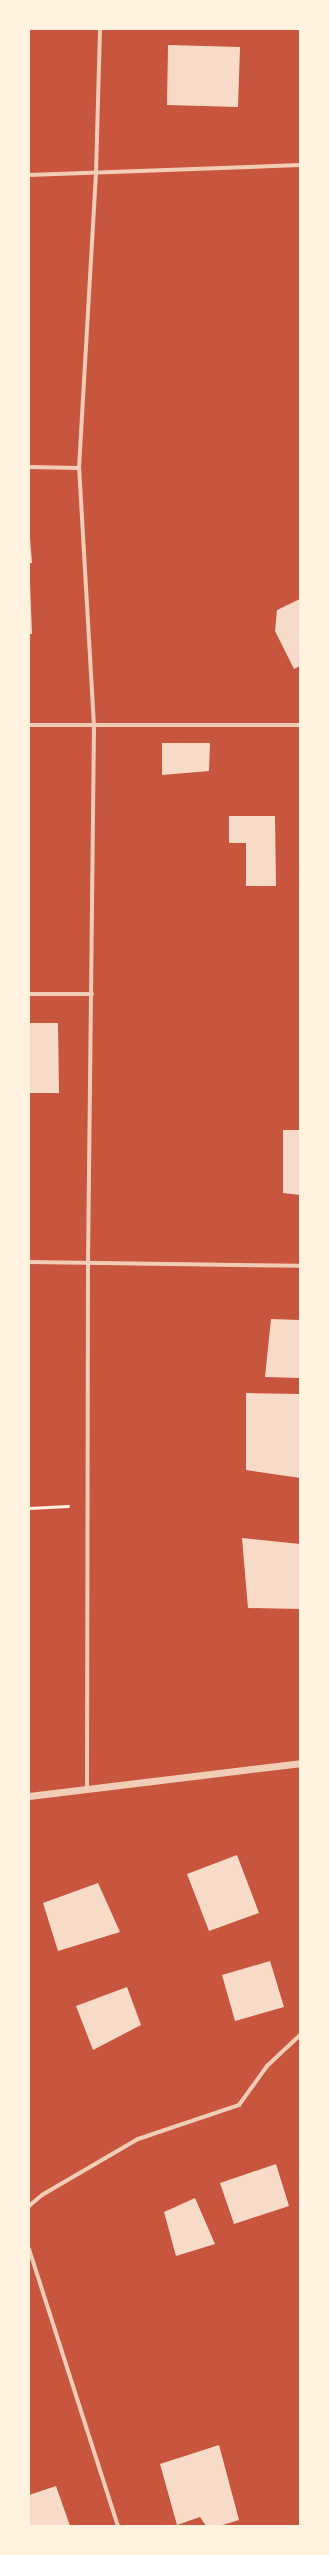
<!DOCTYPE html>
<style>
body{margin:0}
#map{position:relative;width:329px;height:2555px;overflow:hidden;background:#c8553d;font-family:Lato,sans-serif}
div>[style]{position:absolute}
[style*='--x']{left:calc(var(--x)*1px);top:calc(var(--y)*1px);width:calc(var(--w)*1px);rotate:calc(var(--a)*1deg)}
.building>*{inset:0;background:#f7dbc8}
.path>*{height:2.5px;margin:-1.25px;padding:0 1.25px;transform-origin:1.25px;border-radius:1.25px;background:#fff3e0}
.minor>*{height:4px;margin:-2px;padding:0 2px;transform-origin:2px;border-radius:2px;background:#f1ccb7}
.tertiary>*{height:7px;margin:-3.5px;padding:0 3.5px;transform-origin:3.5px;border-radius:3.5px;background:#f1ccb7}
span{translate:-50% -50%;white-space:nowrap;text-align:center;line-height:1.15;-webkit-text-stroke:3px #fff3e0;paint-order:stroke}
.frame{position:absolute;inset:0;border:30px solid #fff3e0;pointer-events:none}
</style>
<div id="map">
<div class="building">
<div style="clip-path:polygon(168px 45px,240px 47px,238px 107px,167px 105px)"></div>
<div style="clip-path:polygon(29px 526px,32px 563px,29px 563px)"></div>
<div style="clip-path:polygon(29px 583px,30px 583px,32px 634px,29px 634px)"></div>
<div style="clip-path:polygon(300px 599px,300px 666px,294px 669px,275px 631px,277px 610px)"></div>
<div style="clip-path:polygon(162px 743px,210px 743px,209px 771px,162px 775px)"></div>
<div style="clip-path:polygon(229px 816px,275px 816px,276px 886px,246px 886px,246px 843px,229px 843px)"></div>
<div style="clip-path:polygon(29px 1023px,58px 1023px,59px 1093px,29px 1093px)"></div>
<div style="clip-path:polygon(283px 1130px,300px 1130px,300px 1195px,283px 1193px)"></div>
<div style="clip-path:polygon(271px 1319px,300px 1320px,300px 1378px,265px 1377px)"></div>
<div style="clip-path:polygon(246px 1393px,300px 1394px,300px 1478px,246px 1470px)"></div>
<div style="clip-path:polygon(242px 1538px,300px 1544px,300px 1609px,248px 1608px)"></div>
<div style="clip-path:polygon(237px 1855px,259px 1913px,209px 1931px,187px 1874px)"></div>
<div style="clip-path:polygon(98px 1883px,120px 1932px,58px 1951px,43px 1903px)"></div>
<div style="clip-path:polygon(270px 1961px,284px 2007px,235px 2021px,222px 1975px)"></div>
<div style="clip-path:polygon(127px 1987px,141px 2025px,93px 2050px,76px 2006px)"></div>
<div style="clip-path:polygon(276px 2164px,289px 2206px,234px 2224px,220px 2183px)"></div>
<div style="clip-path:polygon(195px 2198px,215px 2244px,176px 2256px,164px 2212px)"></div>
<div style="clip-path:polygon(219px 2445px,239px 2520px,219px 2526px,206px 2526px,200px 2517px,177px 2525px,160px 2464px)"></div>
<div style="clip-path:polygon(56px 2486px,70px 2526px,29px 2526px,29px 2495px)"></div>
</div>
<div class="path">
<div style="--x:29;--y:1508;--w:39;--a:-3"></div>
</div>
<div class="minor">
<div style="--x:29;--y:175;--w:271;--a:-2.1"></div>
<div style="--x:29;--y:467;--w:50;--a:1.1"></div>
<div style="--x:29;--y:725;--w:271;--a:0"></div>
<div style="--x:29;--y:994;--w:63;--a:0"></div>
<div style="--x:29;--y:1262;--w:271;--a:0.8"></div>
<div style="--x:87;--y:1789;--w:526;--a:-89.89"></div>
<div style="--x:88;--y:1263;--w:537;--a:-89.36"></div>
<div style="--x:94;--y:726;--w:258;--a:-93.3"></div>
<div style="--x:79;--y:468;--w:295;--a:-86.7"></div>
<div style="--x:96;--y:173;--w:144;--a:-88.4"></div>
<div style="--x:29;--y:2206;--w:17;--a:-40"></div>
<div style="--x:42;--y:2195;--w:111;--a:-30.3"></div>
<div style="--x:138;--y:2139;--w:107;--a:-18.6"></div>
<div style="--x:239;--y:2105;--w:48;--a:-54.3"></div>
<div style="--x:267;--y:2066;--w:45;--a:-43.2"></div>
<div style="--x:29;--y:2249;--w:291;--a:72.2"></div>
</div>
<div class="tertiary">
<div style="--x:29;--y:1796;--w:273;--a:-6.9"></div>
</div>
<div class="frame"></div>
</div>
